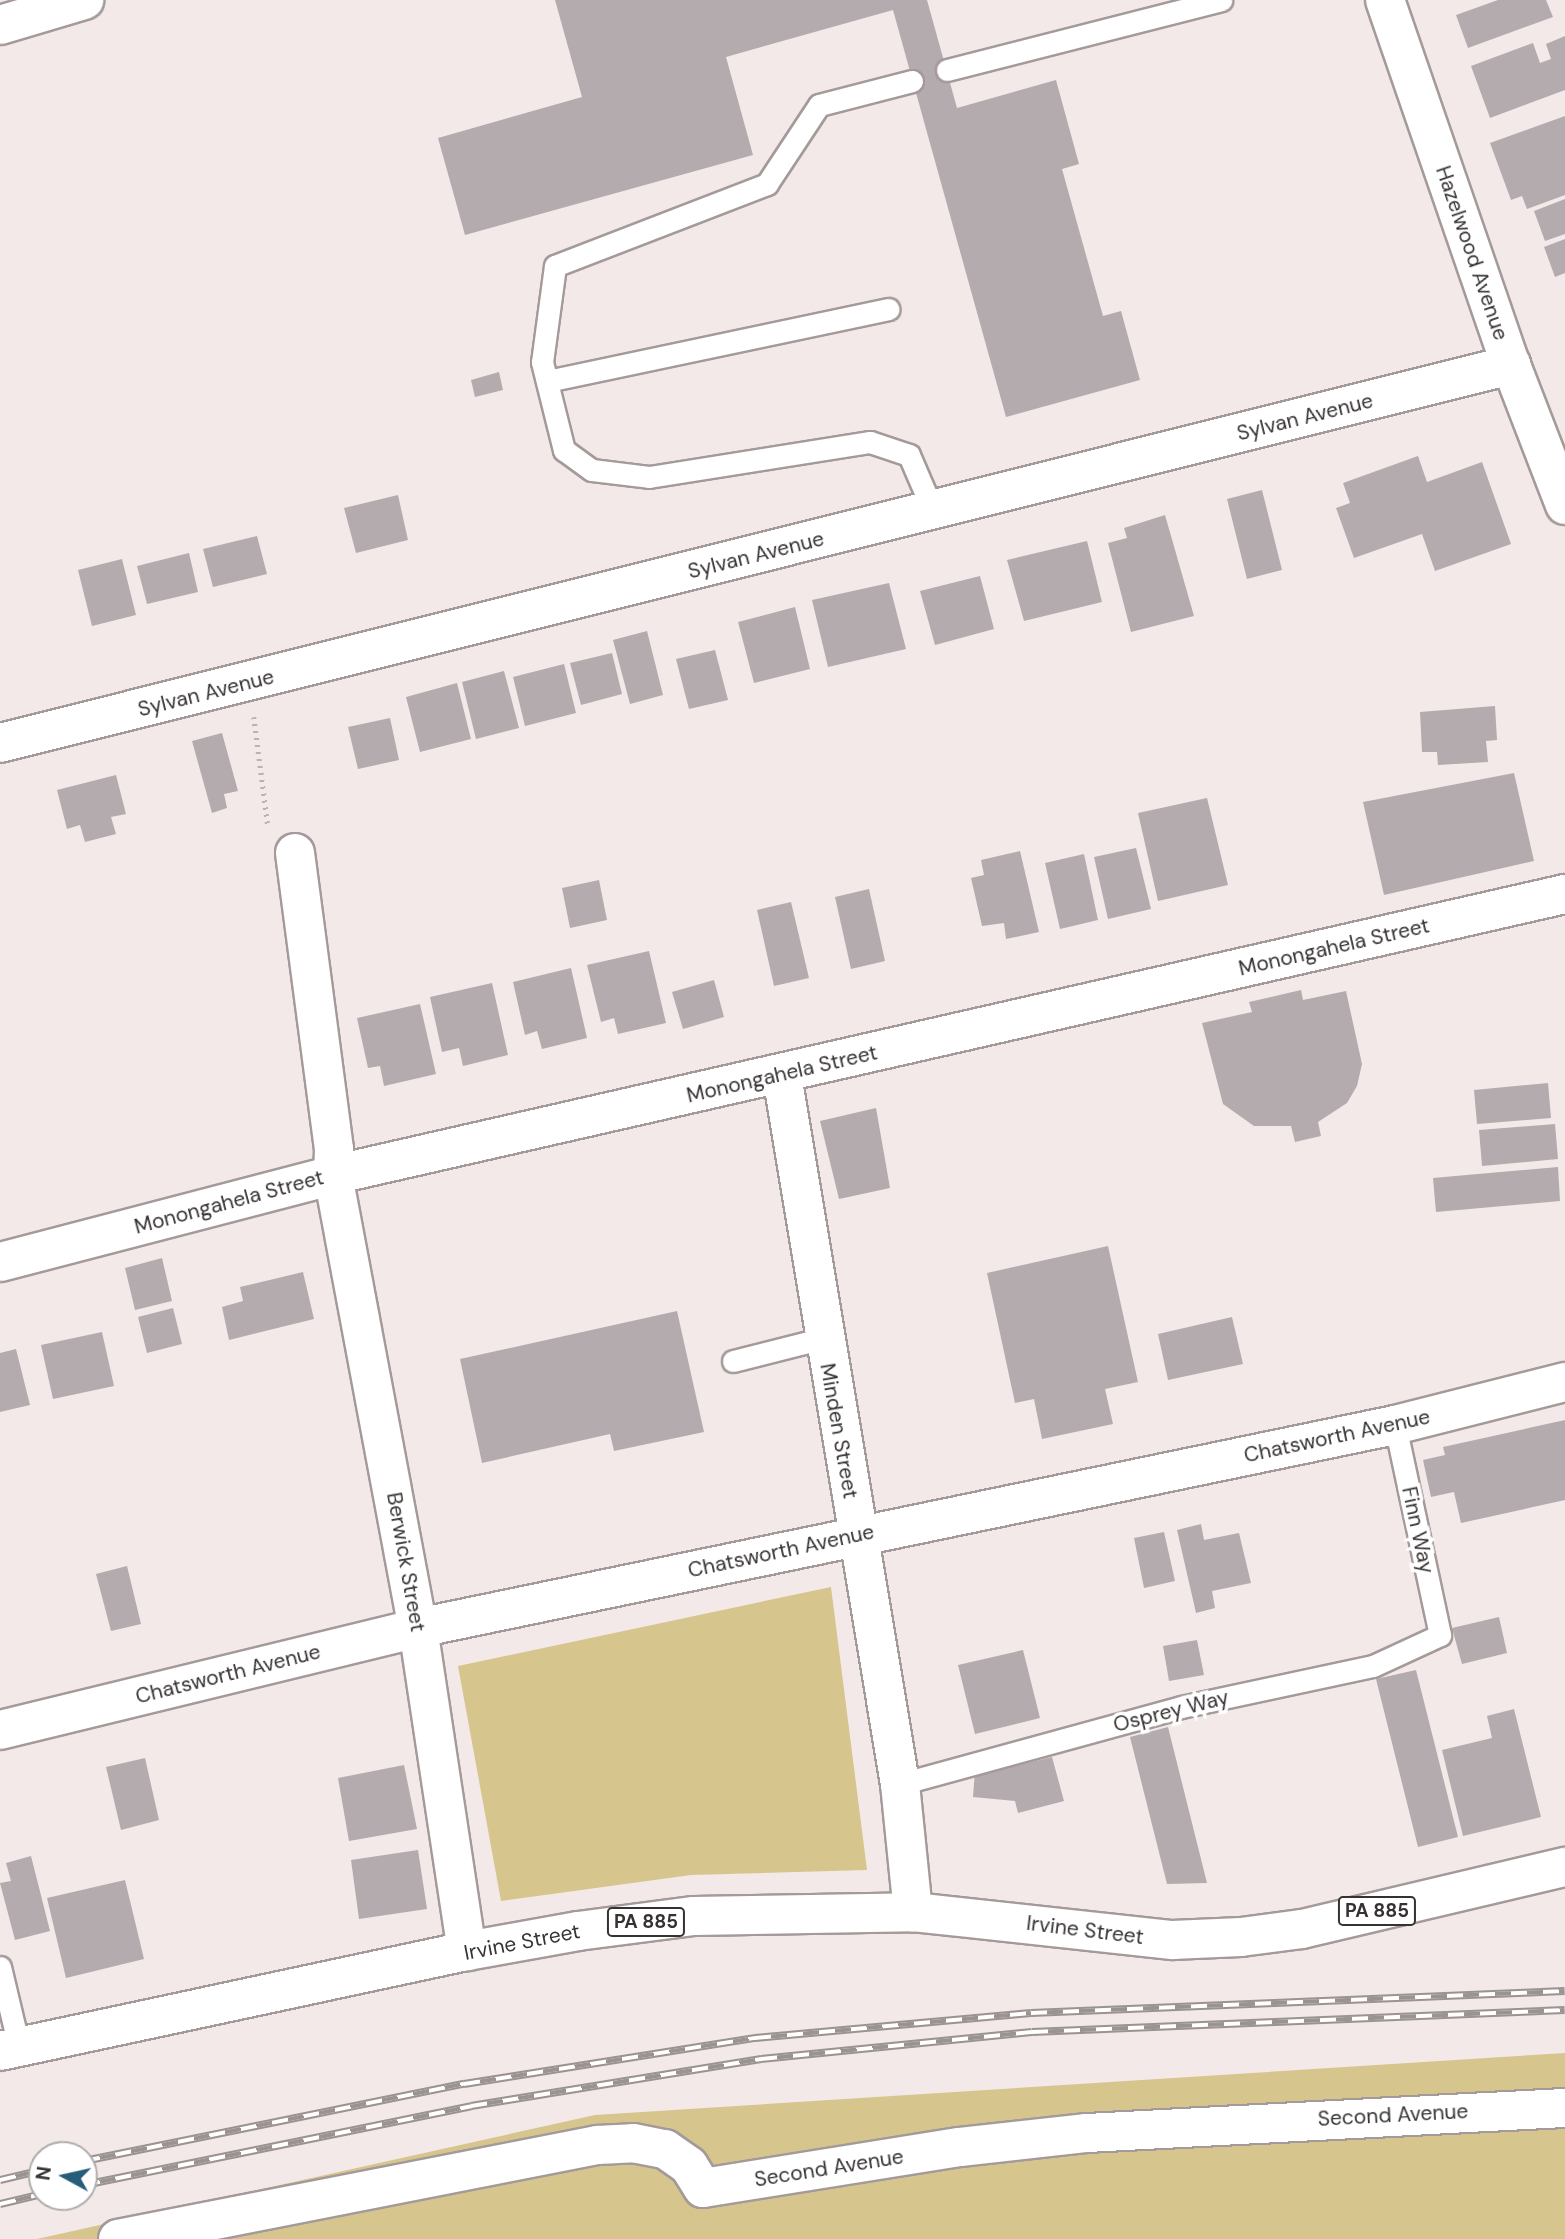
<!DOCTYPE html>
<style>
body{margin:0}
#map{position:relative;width:1565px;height:2239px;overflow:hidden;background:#f3e9e8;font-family:"DM Sans",sans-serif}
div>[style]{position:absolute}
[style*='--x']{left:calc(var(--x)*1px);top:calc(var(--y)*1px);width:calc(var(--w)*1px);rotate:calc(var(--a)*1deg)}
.green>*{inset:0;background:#d7c58e}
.building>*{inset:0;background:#b4abae}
.path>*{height:4.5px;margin-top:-2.25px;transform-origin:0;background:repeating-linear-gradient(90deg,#bab2b1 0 2px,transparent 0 7px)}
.roads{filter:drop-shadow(2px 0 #a39a99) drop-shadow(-2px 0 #a39a99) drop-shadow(0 2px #a39a99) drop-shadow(0 -2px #a39a99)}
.service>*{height:21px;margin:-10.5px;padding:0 10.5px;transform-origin:10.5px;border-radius:10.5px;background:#fff}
.minor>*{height:38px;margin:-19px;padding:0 19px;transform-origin:19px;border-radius:19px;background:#fff}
.secondary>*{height:38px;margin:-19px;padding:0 19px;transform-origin:19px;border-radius:19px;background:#fff}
.primary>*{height:38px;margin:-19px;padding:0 19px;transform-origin:19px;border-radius:19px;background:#fff}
.rail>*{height:8px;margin-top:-4px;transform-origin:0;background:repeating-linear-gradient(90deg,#fff 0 16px,#9b9392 0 32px);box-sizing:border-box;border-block:2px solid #9b9392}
span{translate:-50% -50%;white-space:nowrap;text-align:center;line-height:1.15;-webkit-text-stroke:7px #fff;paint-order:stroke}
.shield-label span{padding:2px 5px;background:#fff;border:2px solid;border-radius:5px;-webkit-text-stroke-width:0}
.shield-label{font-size:19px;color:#363231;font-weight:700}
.street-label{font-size:21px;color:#363231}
.north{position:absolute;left:28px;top:2141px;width:70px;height:70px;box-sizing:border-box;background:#fff;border:2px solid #afadad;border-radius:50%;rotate:278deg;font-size:19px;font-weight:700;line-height:28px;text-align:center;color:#363231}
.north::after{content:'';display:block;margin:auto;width:24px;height:32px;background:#275d78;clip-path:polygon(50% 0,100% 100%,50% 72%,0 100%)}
</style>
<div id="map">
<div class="green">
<div style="clip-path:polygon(831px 1587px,867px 1870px,691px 1875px,501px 1901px,458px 1666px)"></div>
<div style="clip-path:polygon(1565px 2053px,1565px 2239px,37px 2239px,595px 2115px)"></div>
</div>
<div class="building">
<div style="clip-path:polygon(555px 0,927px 0,957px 108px,1056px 80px,1079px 164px,1062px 169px,1103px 316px,1121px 311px,1140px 380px,1006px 417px,893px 10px,726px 57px,753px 155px,465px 235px,438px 138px,582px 97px)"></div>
<div style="clip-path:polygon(1498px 0,1546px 0,1553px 17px,1468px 48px,1456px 15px)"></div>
<div style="clip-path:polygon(1565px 36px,1565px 90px,1490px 118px,1471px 66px,1533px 43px,1540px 63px,1551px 59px,1546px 44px)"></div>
<div style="clip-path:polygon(1565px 116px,1565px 195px,1527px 209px,1522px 196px,1511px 200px,1490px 143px)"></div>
<div style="clip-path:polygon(1565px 199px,1565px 234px,1545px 241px,1534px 211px)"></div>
<div style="clip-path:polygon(1565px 239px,1565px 273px,1555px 277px,1544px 247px)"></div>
<div style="clip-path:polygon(499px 372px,503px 390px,475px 397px,471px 380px)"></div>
<div style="clip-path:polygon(1418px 456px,1427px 482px,1482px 462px,1511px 544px,1435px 571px,1422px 534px,1354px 558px,1336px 508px,1350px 503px,1343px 483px)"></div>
<div style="clip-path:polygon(1262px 490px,1282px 570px,1247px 579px,1227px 499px)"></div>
<div style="clip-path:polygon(398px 495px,408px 540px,356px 553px,344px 508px)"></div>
<div style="clip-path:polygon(1165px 515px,1194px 616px,1131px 632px,1108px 543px,1127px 538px,1124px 528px)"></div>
<div style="clip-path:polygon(257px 536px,267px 574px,213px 587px,203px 549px)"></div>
<div style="clip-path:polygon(1087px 541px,1102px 602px,1024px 621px,1007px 560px)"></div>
<div style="clip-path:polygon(189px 553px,198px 592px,147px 604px,137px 566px)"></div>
<div style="clip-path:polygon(122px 559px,136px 615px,92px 626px,78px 570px)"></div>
<div style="clip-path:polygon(980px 576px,994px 629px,935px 645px,920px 591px)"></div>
<div style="clip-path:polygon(889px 583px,906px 649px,828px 667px,812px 600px)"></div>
<div style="clip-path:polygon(795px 607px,810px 669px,754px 683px,738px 622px)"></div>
<div style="clip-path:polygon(647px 631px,663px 695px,630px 704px,613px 640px)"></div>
<div style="clip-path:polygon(715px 650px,728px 700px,689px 709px,676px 659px)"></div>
<div style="clip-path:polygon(612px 653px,622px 694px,581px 705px,570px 663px)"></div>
<div style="clip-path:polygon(564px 664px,576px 713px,525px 726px,513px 677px)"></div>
<div style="clip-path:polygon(504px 671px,519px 728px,476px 739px,462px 682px)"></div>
<div style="clip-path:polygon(457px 683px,471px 739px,420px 752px,406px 697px)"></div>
<div style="clip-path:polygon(1495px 706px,1497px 740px,1486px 741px,1488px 762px,1438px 765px,1437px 752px,1422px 752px,1420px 712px)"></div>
<div style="clip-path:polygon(390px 718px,399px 760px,358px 769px,348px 727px)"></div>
<div style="clip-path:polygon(222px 733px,238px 791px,224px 794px,227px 808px,212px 813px,192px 741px)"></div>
<div style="clip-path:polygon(1514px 773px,1534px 861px,1384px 895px,1363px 802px)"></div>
<div style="clip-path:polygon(116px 775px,126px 814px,111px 817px,116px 834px,85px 842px,80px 825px,67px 829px,57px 790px)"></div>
<div style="clip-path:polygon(1207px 798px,1228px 885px,1158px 901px,1138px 813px)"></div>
<div style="clip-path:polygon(1136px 848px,1151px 909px,1108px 919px,1094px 857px)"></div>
<div style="clip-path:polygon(1020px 851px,1039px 932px,1006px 939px,1004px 923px,982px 926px,971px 878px,984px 875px,981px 860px)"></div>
<div style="clip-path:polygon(1084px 854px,1098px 920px,1060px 929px,1045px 863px)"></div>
<div style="clip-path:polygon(599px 880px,607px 920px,570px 928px,562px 888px)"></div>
<div style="clip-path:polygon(869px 889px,885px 961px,851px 969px,835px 897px)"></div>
<div style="clip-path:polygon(791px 902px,809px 978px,774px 986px,757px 910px)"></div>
<div style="clip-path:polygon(649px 951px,666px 1023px,618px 1034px,614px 1018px,601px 1022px,587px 965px)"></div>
<div style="clip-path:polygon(571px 968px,587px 1038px,542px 1049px,537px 1031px,525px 1035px,513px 982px)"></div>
<div style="clip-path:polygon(714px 980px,724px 1017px,683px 1029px,672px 992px)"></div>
<div style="clip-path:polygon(492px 983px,508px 1055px,463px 1066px,459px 1048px,442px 1052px,430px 997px)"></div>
<div style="clip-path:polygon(1301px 990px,1303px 1000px,1346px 991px,1362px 1064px,1357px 1086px,1347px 1103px,1318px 1122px,1321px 1136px,1295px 1142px,1291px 1126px,1254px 1126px,1223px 1104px,1202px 1023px,1252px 1012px,1249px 1002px)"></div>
<div style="clip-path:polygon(420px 1004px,436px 1074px,384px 1086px,380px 1066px,368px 1068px,357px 1018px)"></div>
<div style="clip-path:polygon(1548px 1083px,1551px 1118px,1477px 1124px,1474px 1090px)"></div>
<div style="clip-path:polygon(876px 1108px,890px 1188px,839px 1199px,820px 1121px)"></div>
<div style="clip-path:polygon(1555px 1124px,1558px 1159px,1482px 1166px,1479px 1130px)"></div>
<div style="clip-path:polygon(1558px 1167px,1560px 1201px,1436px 1212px,1433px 1178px)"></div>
<div style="clip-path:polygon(1108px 1246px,1138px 1382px,1105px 1389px,1113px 1424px,1042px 1439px,1034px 1399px,1015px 1403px,987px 1273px)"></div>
<div style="clip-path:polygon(162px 1258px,172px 1301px,135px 1310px,125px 1268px)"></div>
<div style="clip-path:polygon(303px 1272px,314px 1319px,229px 1340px,222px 1307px,243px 1301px,240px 1287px)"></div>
<div style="clip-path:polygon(173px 1308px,182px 1344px,147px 1353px,138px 1317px)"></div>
<div style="clip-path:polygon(677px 1311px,704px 1432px,614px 1451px,610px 1434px,482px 1463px,460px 1359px)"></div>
<div style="clip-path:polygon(1232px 1317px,1243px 1364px,1168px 1380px,1158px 1334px)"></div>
<div style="clip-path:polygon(102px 1332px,114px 1386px,53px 1399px,41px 1345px)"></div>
<div style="clip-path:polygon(16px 1349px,30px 1405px,0 1412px,0 1353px)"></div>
<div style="clip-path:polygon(1565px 1420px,1565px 1500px,1461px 1523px,1454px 1492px,1431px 1497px,1423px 1460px,1445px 1455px,1443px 1447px)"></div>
<div style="clip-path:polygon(1201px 1524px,1204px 1540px,1239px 1533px,1251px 1583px,1212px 1591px,1215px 1608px,1196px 1613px,1177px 1530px)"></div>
<div style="clip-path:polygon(1164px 1532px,1175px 1581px,1144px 1588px,1134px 1538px)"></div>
<div style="clip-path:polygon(127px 1566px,141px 1624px,111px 1631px,96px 1574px)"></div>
<div style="clip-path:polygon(1499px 1617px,1507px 1653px,1462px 1664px,1452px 1628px)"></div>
<div style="clip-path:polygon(1197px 1640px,1204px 1675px,1169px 1681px,1163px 1646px)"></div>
<div style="clip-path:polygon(1023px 1650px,1040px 1718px,975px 1734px,958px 1665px)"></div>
<div style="clip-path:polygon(1416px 1670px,1458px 1837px,1418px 1847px,1376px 1679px)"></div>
<div style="clip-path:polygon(1514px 1709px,1541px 1817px,1463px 1836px,1442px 1750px,1492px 1738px,1487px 1716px)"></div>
<div style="clip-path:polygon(1168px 1727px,1207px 1883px,1167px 1884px,1130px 1737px)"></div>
<div style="clip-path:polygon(1052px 1757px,1064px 1801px,1018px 1813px,1015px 1801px,973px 1797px,975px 1771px,990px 1772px)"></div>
<div style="clip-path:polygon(145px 1758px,159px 1820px,121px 1830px,106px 1767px)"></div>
<div style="clip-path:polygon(404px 1765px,417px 1829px,349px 1841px,338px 1778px)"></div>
<div style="clip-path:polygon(418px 1850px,427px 1909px,359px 1919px,351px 1860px)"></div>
<div style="clip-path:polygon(31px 1856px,50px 1931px,15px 1940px,0 1883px,11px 1881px,6px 1863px)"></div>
<div style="clip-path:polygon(125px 1880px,144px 1959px,66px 1978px,47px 1898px)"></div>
</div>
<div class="path">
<div style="--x:254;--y:717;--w:110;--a:82.7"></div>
</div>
<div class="roads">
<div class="service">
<div style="--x:947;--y:70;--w:283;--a:-14.3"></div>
<div style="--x:912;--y:81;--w:96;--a:165.5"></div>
<div style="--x:819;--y:105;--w:95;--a:123.4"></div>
<div style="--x:767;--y:184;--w:227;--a:158.9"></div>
<div style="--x:555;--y:266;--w:97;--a:97.7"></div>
<div style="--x:542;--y:362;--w:91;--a:76"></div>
<div style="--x:564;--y:450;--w:34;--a:36"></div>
<div style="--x:592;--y:470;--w:57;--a:7"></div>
<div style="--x:649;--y:477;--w:224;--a:-9"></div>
<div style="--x:870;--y:442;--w:41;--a:18.4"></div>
<div style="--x:909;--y:455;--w:61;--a:66.8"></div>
<div style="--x:547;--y:381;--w:349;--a:-11.9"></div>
<div style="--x:733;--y:1361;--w:94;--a:-14.2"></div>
<div style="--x:900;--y:1784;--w:291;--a:-15.3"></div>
<div style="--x:1181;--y:1707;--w:196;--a:-12.1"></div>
<div style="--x:1373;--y:1666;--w:74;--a:-24.8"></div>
<div style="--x:1440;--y:1635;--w:215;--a:-102.1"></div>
<div style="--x:0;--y:1967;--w:82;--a:76.6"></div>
</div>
<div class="minor">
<div style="--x:0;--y:25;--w:88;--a:-16.6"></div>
<div style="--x:0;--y:743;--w:1558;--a:-14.05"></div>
<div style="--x:295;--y:853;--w:299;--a:82.5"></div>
<div style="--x:334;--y:1149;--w:26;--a:92"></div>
<div style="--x:333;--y:1175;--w:461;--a:79.4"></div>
<div style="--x:418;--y:1628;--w:327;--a:81.4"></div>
<div style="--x:782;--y:1075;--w:719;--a:80.55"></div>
<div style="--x:900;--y:1784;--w:129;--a:84.2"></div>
<div style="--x:0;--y:1262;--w:344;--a:-14.6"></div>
<div style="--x:333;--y:1175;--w:1264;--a:-12.85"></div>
<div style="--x:0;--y:1730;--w:430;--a:-13.7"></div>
<div style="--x:418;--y:1628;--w:998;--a:-11.74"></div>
<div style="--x:1395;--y:1425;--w:175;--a:-14.2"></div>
<div style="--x:118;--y:2239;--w:489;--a:-11.1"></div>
<div style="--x:598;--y:2145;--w:35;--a:-3"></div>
<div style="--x:633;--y:2143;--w:33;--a:11"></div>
<div style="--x:665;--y:2149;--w:29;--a:35"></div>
<div style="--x:689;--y:2166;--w:26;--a:58"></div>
<div style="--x:703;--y:2188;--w:260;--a:-9.1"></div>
<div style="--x:960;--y:2147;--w:128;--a:-6.3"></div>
<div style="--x:1087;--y:2133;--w:479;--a:-3"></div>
</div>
<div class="secondary">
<div style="--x:1385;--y:0;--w:386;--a:71"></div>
<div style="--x:1511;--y:365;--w:150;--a:68.9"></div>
</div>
<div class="primary">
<div style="--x:0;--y:2051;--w:478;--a:-12.1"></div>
<div style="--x:467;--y:1951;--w:113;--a:-10.2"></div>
<div style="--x:578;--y:1931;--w:117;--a:-7.4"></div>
<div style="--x:694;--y:1916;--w:219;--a:-1"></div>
<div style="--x:913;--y:1912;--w:261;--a:6.2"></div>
<div style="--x:1172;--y:1940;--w:69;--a:-2.5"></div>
<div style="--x:1241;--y:1937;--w:62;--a:-7.5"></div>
<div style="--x:1302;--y:1929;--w:270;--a:-13.3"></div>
</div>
</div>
<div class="rail">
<div style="--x:84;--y:2161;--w:388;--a:-11.5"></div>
<div style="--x:464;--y:2084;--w:295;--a:-9"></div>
<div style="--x:755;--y:2038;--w:277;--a:-5.2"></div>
<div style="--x:1031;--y:2013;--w:534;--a:-2.36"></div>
<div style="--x:0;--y:2180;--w:43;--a:-13.4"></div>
<div style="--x:84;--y:2185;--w:395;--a:-11.5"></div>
<div style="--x:471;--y:2106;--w:294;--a:-9.2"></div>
<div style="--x:761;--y:2059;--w:272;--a:-5.7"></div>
<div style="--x:1032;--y:2032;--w:533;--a:-2.36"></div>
<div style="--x:0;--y:2204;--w:43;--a:-13.4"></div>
</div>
<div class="shield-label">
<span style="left:1377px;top:1911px">PA 885</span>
<span style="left:646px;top:1922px">PA 885</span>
</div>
<div class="street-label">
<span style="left:1472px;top:253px;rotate:71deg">Hazelwood Avenue</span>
<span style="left:1305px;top:417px;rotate:-14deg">Sylvan Avenue</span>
<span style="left:756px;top:555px;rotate:-14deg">Sylvan Avenue</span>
<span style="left:206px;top:693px;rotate:-14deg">Sylvan Avenue</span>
<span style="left:1334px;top:947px;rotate:-13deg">Monongahela Street</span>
<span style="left:782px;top:1074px;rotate:-13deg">Monongahela Street</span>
<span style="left:229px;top:1202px;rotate:-15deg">Monongahela Street</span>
<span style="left:839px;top:1431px;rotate:80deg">Minden Street</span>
<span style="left:1337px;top:1436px;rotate:-12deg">Chatsworth Avenue</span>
<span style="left:1418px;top:1530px;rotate:78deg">Finn Way</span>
<span style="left:781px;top:1551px;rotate:-12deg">Chatsworth Avenue</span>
<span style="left:406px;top:1562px;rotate:80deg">Berwick Street</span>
<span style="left:228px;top:1674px;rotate:-14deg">Chatsworth Avenue</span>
<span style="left:1171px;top:1711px;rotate:-14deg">Osprey Way</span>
<span style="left:1085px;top:1930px;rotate:7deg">Irvine Street</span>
<span style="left:522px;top:1942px;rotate:-11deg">Irvine Street</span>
<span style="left:1393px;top:2115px;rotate:-3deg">Second Avenue</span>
<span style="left:829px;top:2168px;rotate:-9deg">Second Avenue</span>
</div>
<div class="north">N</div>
</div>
